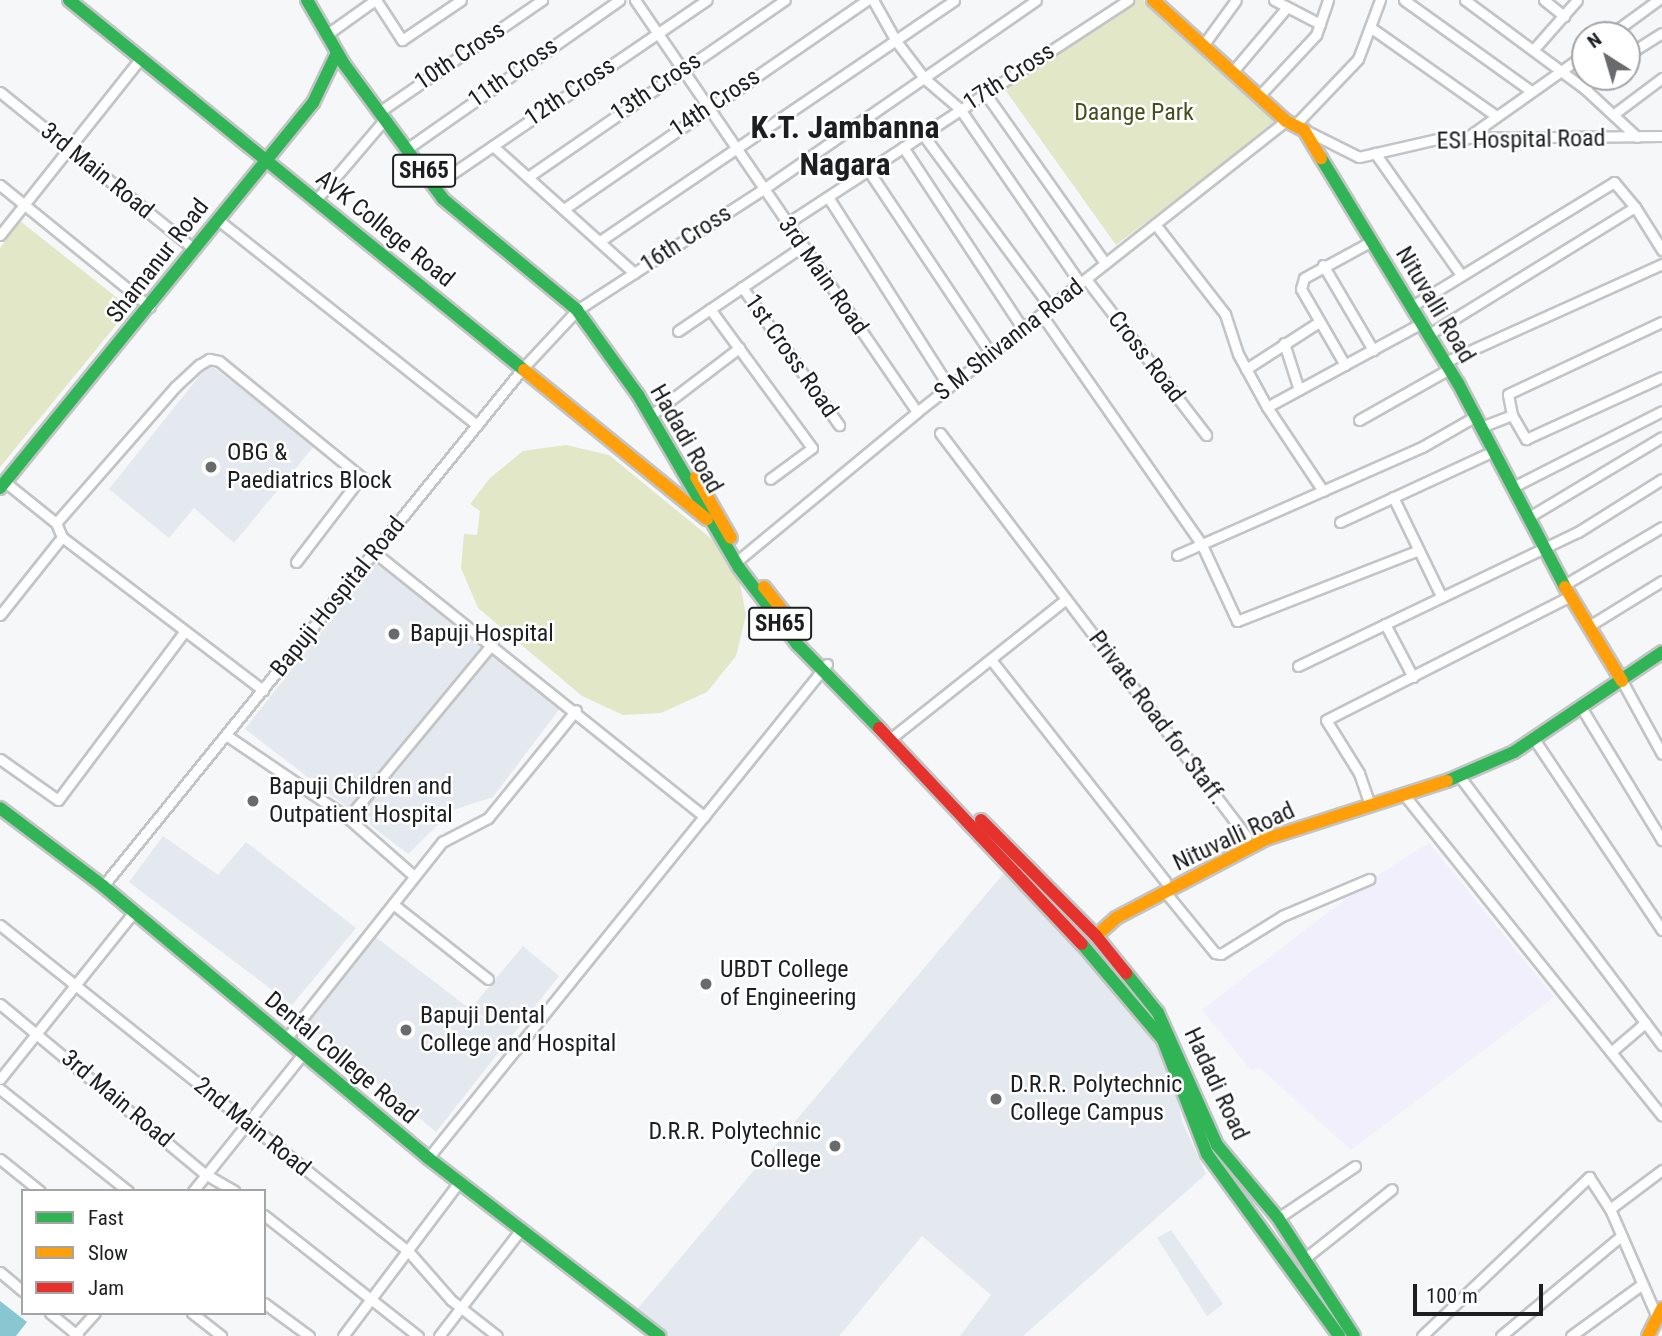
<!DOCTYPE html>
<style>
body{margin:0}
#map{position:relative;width:1662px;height:1336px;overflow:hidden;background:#f5f7f9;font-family:"Roboto Condensed",sans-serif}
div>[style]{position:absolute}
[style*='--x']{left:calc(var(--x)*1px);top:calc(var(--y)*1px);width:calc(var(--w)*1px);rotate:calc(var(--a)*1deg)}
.commercial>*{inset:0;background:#f1effc}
.built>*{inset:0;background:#e3e9ee}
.green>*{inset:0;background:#e2e8c7}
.water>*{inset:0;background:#88c6d2}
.roads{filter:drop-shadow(2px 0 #c2c4c6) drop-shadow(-2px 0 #c2c4c6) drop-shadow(0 2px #c2c4c6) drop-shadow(0 -2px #c2c4c6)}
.street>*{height:9px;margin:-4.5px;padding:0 4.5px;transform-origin:4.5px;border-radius:4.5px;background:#fefefe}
.fast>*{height:12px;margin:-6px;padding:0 6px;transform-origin:6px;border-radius:6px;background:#30b455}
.slow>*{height:12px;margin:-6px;padding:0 6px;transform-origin:6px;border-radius:6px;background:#ff9f0a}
.jam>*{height:12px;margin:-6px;padding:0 6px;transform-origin:6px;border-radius:6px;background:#e5322d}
.dots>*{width:19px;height:19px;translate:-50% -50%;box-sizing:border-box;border:4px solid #fff;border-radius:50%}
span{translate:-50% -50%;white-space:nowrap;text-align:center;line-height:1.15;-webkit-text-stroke:5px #fff;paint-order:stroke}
.shield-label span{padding:2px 5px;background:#fff;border:2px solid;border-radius:5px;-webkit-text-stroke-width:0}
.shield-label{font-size:23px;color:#1d1e20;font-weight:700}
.street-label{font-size:24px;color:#1d1e20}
.park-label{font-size:24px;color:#484d1c}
.poi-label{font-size:24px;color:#1d1e20}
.left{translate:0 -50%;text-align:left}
.right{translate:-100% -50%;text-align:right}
.district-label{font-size:32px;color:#1d1e20;font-weight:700}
.legend{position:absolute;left:21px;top:1189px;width:245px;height:126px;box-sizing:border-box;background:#fff;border:2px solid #a5a5a6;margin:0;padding:9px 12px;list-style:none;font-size:21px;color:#1d1e20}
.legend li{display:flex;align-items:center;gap:14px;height:35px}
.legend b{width:35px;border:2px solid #a5a5a6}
.north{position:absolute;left:1571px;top:21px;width:70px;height:70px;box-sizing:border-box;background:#fff;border:2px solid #a5a5a6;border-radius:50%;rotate:323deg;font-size:19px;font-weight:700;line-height:28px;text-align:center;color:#1d1e20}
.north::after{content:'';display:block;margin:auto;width:24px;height:32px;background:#696a6c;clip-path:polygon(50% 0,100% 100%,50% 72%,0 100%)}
.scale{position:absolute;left:1413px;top:1284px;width:130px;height:32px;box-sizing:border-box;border:4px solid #1d1e20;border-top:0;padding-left:9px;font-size:21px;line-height:24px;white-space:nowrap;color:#1d1e20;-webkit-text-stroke:5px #fff;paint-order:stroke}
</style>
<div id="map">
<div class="commercial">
<div style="clip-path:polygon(1429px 843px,1554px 997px,1351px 1150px,1261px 1069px,1251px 1070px,1202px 1010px,1367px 882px)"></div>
</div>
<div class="built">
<div style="clip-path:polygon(209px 364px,315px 445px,234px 543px,194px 508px,169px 538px,109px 489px)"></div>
<div style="clip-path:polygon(377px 560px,561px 707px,493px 797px,453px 810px,408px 854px,245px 729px)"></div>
<div style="clip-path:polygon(163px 836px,218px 875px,246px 842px,356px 928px,292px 1005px,129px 882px)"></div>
<div style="clip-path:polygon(1004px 873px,1167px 1047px,1182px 1121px,1206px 1174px,1023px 1336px,960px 1336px,991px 1295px,922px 1236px,839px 1336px,669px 1336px,635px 1312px)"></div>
<div style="clip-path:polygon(373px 935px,495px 1028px,472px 1007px,523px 946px,559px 976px,436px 1132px,306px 1023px)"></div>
<div style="clip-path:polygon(1171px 1230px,1223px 1304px,1207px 1316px,1157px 1238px)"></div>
</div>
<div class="green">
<div style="clip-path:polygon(1135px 0,1143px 0,1228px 71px,1279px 122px,1116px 245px,1001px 84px)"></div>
<div style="clip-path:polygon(20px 221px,130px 308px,0 467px,0 248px)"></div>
<div style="clip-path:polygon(566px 445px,609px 455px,719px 545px,739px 578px,746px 615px,736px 656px,707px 692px,661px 713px,623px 715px,582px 696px,478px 608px,461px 568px,464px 534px,477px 535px,480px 511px,470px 504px,490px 478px,523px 451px)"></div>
</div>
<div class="water">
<div style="clip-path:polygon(0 1301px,27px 1322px,16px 1336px,0 1336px)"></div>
</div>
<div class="roads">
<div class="street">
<div style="--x:376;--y:0;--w:48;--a:57"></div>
<div style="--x:402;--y:40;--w:71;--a:-34.1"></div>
<div style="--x:635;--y:0;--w:499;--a:55.6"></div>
<div style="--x:873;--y:0;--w:47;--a:60.7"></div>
<div style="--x:896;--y:41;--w:48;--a:52.7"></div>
<div style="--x:925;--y:79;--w:46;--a:40.6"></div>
<div style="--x:960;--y:109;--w:211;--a:55.4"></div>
<div style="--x:1274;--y:0;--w:52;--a:27.6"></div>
<div style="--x:1404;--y:0;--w:156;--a:35.6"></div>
<div style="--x:1465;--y:0;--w:148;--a:36.5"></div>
<div style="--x:1584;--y:88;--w:72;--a:42.8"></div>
<div style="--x:1544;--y:0;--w:26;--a:39"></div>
<div style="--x:1370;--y:27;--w:154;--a:35.2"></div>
<div style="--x:326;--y:35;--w:60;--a:-35.5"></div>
<div style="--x:1610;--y:35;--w:59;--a:-36.1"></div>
<div style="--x:1204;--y:44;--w:54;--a:-54"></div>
<div style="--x:1534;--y:49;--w:65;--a:-48.7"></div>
<div style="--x:1627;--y:55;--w:41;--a:-32.2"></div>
<div style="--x:1234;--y:70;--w:82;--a:-49.9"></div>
<div style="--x:1584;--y:88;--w:18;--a:-38"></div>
<div style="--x:0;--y:92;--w:250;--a:39"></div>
<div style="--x:985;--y:93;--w:208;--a:54.8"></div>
<div style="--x:1260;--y:95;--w:82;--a:-47"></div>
<div style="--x:1316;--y:35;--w:37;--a:-71"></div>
<div style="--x:379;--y:112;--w:198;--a:-34.5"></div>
<div style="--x:1614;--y:114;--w:60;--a:-36.9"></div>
<div style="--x:1295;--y:125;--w:91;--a:-46.3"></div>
<div style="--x:1358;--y:59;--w:63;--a:-69.6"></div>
<div style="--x:1305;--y:130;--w:60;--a:26.6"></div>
<div style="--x:1359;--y:157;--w:84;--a:-13"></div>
<div style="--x:1441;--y:138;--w:221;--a:-0.5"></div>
<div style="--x:924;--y:136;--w:212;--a:53.6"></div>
<div style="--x:1465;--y:139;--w:147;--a:-35.3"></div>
<div style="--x:493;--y:146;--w:190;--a:42"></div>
<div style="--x:903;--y:147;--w:218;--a:56.6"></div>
<div style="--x:408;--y:148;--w:258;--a:-35"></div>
<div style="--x:1375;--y:153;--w:149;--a:54.8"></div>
<div style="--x:868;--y:170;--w:221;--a:56.2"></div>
<div style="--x:528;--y:177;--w:312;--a:-34.6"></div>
<div style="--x:0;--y:185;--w:193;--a:39.1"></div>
<div style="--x:434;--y:186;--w:330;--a:-34.3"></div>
<div style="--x:828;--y:197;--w:225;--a:57.5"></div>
<div style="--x:316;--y:200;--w:106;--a:-49.6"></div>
<div style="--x:1635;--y:207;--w:51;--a:57.9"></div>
<div style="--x:564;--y:209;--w:368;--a:-34.6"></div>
<div style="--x:217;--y:219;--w:332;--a:38.4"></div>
<div style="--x:786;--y:224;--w:409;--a:-33.2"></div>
<div style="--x:1155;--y:224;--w:114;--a:52.1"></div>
<div style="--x:1225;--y:314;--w:42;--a:72"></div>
<div style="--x:1238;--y:354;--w:60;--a:61.3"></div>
<div style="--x:1267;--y:407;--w:176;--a:-28.5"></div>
<div style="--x:0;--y:235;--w:226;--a:-51.5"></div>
<div style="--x:600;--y:241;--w:428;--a:-34.2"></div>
<div style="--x:1323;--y:265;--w:99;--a:59.5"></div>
<div style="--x:1086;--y:279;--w:197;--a:52.4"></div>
<div style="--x:742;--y:287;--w:169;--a:54.9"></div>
<div style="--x:1412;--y:306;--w:237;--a:-31.5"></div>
<div style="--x:1614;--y:182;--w:33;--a:50"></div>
<div style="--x:1635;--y:207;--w:242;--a:148.3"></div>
<div style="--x:710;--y:309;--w:172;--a:53.7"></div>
<div style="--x:812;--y:448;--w:52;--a:143.6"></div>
<div style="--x:1041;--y:314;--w:279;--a:55.1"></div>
<div style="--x:1201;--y:543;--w:86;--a:65.2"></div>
<div style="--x:1237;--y:621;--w:195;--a:-21.3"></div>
<div style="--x:678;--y:331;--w:151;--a:-34.2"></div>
<div style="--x:1284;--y:343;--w:49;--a:72.3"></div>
<div style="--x:1445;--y:362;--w:238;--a:-24.3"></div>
<div style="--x:1345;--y:365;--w:88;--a:-120.1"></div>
<div style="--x:1301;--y:289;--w:11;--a:-75"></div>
<div style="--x:1304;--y:278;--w:77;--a:-28.6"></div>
<div style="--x:1246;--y:369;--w:87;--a:-32.8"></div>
<div style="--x:1267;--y:407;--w:101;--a:56.3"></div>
<div style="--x:651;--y:415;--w:111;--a:-37.3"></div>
<div style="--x:1512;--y:415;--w:21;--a:-101"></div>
<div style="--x:1508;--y:394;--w:170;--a:-25.1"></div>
<div style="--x:1359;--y:420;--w:103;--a:-29.5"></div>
<div style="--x:1481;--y:427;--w:33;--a:-21"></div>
<div style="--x:1512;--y:415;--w:28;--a:60"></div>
<div style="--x:1526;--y:439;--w:149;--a:-24.5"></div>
<div style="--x:940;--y:433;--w:507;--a:52.77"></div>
<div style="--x:5;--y:482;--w:65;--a:38.8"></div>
<div style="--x:56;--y:523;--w:181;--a:-48.8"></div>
<div style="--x:175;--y:387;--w:33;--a:-43"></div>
<div style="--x:199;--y:365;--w:12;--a:-31"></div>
<div style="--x:209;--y:359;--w:10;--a:11"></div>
<div style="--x:219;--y:361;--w:183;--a:39.2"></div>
<div style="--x:361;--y:477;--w:107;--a:127.4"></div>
<div style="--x:1513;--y:487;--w:167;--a:-27"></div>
<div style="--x:1393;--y:497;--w:110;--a:64.1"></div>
<div style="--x:1529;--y:517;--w:155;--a:-31"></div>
<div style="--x:1340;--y:522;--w:170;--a:-24.8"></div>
<div style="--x:62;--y:537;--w:253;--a:37.3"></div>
<div style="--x:374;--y:552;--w:423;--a:38.7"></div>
<div style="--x:1177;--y:555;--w:268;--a:-23.8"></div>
<div style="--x:1422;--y:447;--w:62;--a:-29.9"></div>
<div style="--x:736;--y:562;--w:235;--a:-39.6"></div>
<div style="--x:917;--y:412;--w:470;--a:-38.3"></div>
<div style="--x:1564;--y:585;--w:114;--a:-30.6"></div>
<div style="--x:0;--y:615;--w:100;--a:-51.5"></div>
<div style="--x:62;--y:537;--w:15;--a:-113"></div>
<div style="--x:1385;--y:624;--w:60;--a:62.2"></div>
<div style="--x:1589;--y:626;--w:86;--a:-31.7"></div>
<div style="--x:992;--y:661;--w:280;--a:51.8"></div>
<div style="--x:1298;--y:666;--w:310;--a:-25.6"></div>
<div style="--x:1578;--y:532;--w:99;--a:-32.2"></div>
<div style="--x:1622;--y:681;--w:83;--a:61.3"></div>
<div style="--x:1581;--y:707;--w:156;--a:58.7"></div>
<div style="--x:226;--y:735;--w:148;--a:34.2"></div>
<div style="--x:348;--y:818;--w:88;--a:41.3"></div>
<div style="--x:890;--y:739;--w:225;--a:-38.5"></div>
<div style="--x:1534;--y:739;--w:230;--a:56.2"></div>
<div style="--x:0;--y:759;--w:71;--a:35.3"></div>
<div style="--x:58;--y:800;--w:211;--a:-53.1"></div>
<div style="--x:1460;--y:777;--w:336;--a:53"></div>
<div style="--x:1405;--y:796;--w:410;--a:51.2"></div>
<div style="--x:1370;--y:805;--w:34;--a:-109"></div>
<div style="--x:1359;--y:773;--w:62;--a:-121.9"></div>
<div style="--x:1326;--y:720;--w:274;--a:-26.9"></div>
<div style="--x:348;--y:818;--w:227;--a:-50.4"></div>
<div style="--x:103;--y:886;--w:667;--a:-50.96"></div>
<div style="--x:523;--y:368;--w:79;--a:-47"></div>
<div style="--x:577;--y:310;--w:221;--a:-33"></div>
<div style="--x:762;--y:190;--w:333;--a:-34.7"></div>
<div style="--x:1166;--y:893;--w:77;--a:50.8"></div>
<div style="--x:1215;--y:953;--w:6;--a:9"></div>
<div style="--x:1221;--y:954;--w:72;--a:-31.9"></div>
<div style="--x:1282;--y:916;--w:95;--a:-23"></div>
<div style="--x:393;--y:904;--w:121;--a:38.3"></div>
<div style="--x:0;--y:925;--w:524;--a:38.64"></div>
<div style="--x:409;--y:1252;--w:64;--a:48.8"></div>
<div style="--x:451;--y:1300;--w:58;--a:38"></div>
<div style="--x:0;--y:1004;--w:266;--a:39.7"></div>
<div style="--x:205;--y:1174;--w:34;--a:30"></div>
<div style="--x:285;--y:1040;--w:253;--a:-51.6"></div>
<div style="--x:442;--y:842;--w:52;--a:-27.6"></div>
<div style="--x:488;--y:818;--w:139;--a:-50.8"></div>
<div style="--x:1611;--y:1052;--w:45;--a:-40.5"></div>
<div style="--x:0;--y:1079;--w:213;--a:-51.3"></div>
<div style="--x:0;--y:1089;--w:164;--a:38.6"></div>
<div style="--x:428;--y:1158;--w:635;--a:-51.07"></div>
<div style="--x:0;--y:1159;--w:51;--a:38.7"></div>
<div style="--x:193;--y:1191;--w:174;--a:-51.3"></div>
<div style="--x:1610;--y:1209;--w:65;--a:-36.9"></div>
<div style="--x:264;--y:1215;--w:196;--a:38.2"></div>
<div style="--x:1278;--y:1218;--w:93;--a:-34"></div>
<div style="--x:1304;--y:1259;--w:112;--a:-38.5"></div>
<div style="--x:0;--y:1272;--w:30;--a:40"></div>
<div style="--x:264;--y:1303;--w:56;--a:36.3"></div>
<div style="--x:50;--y:1313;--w:36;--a:39"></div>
<div style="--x:192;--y:1313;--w:37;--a:38"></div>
<div style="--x:74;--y:1336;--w:31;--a:-48"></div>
<div style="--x:343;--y:1336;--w:193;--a:-53"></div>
<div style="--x:439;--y:1336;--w:135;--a:-52.5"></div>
<div style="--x:1422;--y:1336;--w:231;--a:-43.6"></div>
<div style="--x:1589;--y:1177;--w:38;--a:57"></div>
<div style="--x:1610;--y:1209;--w:116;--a:66.5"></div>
<div style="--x:1501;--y:1336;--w:156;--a:-39.8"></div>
<div style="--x:1571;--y:1336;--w:87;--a:-36.1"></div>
</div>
<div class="fast">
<div style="--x:69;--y:0;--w:586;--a:39.12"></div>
<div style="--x:307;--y:0;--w:74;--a:60"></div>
<div style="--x:344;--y:64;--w:167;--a:53.7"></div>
<div style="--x:443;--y:199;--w:174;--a:39.6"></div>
<div style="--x:577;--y:310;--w:105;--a:54.3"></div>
<div style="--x:638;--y:395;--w:200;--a:59.7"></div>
<div style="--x:739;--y:568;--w:96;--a:52.7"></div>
<div style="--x:797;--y:644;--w:117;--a:45.7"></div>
<div style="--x:1321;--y:158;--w:263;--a:58.7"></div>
<div style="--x:1458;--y:383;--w:230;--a:62.3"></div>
<div style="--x:0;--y:488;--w:496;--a:-50.9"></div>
<div style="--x:313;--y:103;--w:55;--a:-64.4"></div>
<div style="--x:1447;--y:781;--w:73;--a:-23.4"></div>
<div style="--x:1514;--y:752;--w:179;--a:-34"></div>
<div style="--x:0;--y:808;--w:129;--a:37.1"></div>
<div style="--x:103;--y:886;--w:424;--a:39.9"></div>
<div style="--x:428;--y:1158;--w:292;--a:37.6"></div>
<div style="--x:1082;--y:944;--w:126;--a:49.8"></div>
<div style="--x:1163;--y:1040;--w:122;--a:68.9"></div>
<div style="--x:1207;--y:1154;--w:225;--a:54"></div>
<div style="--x:1126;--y:973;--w:51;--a:51.3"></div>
<div style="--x:1158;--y:1013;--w:145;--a:65.9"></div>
<div style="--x:1217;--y:1145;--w:95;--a:50.1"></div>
<div style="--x:1278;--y:1218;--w:140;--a:57.2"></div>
</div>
<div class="slow">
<div style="--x:1153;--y:0;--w:180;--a:42.3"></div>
<div style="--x:1286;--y:121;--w:20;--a:27"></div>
<div style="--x:1304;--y:130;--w:33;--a:59"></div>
<div style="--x:524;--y:370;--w:236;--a:39.2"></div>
<div style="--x:696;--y:477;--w:70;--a:60.2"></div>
<div style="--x:764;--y:587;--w:60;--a:51.8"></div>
<div style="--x:1565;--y:587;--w:110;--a:58.8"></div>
<div style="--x:1096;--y:936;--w:27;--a:-42"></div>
<div style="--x:1116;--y:918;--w:170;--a:-27.8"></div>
<div style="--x:1266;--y:839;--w:190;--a:-17.8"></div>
<div style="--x:1648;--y:1336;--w:31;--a:-63"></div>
</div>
<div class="jam">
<div style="--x:879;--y:728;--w:296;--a:46.8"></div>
<div style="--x:981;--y:820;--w:163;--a:45.2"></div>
<div style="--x:1096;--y:936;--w:48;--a:51"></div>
</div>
</div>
<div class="dots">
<div style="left:211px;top:467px;background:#696a6c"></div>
<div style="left:394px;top:634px;background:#696a6c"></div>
<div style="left:253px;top:801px;background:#696a6c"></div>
<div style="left:706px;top:984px;background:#696a6c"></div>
<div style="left:406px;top:1030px;background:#696a6c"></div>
<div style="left:996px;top:1099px;background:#696a6c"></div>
<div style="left:835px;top:1146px;background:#696a6c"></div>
</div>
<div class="shield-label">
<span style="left:424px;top:171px">SH65</span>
<span style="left:780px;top:624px">SH65</span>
</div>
<div class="street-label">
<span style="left:460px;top:56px;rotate:-34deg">10th Cross</span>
<span style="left:513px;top:73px;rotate:-35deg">11th Cross</span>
<span style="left:1009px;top:77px;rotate:-33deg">17th Cross</span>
<span style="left:656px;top:87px;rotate:-34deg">13th Cross</span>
<span style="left:570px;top:92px;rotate:-34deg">12th Cross</span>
<span style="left:715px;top:103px;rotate:-34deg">14th Cross</span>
<span style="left:1521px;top:140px;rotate:-1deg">ESI Hospital Road</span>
<span style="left:97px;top:171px;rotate:39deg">3rd Main Road</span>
<span style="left:385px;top:229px;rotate:39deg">AVK College Road</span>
<span style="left:686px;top:239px;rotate:-33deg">16th Cross</span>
<span style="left:158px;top:261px;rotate:-52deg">Shamanur Road</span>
<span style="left:823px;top:276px;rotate:55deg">3rd Main Road</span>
<span style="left:1435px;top:305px;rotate:59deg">Nituvalli Road</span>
<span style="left:1009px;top:340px;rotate:-38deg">S M Shivanna Road</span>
<span style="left:791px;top:356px;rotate:55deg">1st Cross Road</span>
<span style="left:1146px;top:357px;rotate:52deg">Cross Road</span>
<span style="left:686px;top:439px;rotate:60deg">Hadadi Road</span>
<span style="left:338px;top:597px;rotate:-51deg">Bapuji Hospital Road</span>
<span style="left:1157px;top:718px;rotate:53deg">Private Road for Staff.</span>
<span style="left:1234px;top:837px;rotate:-25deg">Nituvalli Road</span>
<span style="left:341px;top:1058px;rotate:40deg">Dental College Road</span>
<span style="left:1216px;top:1084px;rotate:65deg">Hadadi Road</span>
<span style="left:117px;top:1099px;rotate:40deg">3rd Main Road</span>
<span style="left:252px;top:1127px;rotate:39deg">2nd Main Road</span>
</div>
<div class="park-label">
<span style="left:1134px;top:113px">Daange Park</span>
</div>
<div class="poi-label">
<span class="left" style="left:227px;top:467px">OBG &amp;<br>Paediatrics Block</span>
<span class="left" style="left:410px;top:634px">Bapuji Hospital</span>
<span class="left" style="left:269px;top:801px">Bapuji Children and<br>Outpatient Hospital</span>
<span class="left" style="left:720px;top:984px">UBDT College<br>of Engineering</span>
<span class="left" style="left:420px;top:1030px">Bapuji Dental<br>College and Hospital</span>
<span class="left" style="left:1010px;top:1099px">D.R.R. Polytechnic<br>College Campus</span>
<span class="right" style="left:821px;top:1146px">D.R.R. Polytechnic<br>College</span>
</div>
<div class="district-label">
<span style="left:845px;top:146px">K.T. Jambanna<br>Nagara</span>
</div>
<ul class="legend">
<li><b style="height:9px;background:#30b455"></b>Fast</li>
<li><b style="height:9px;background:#ff9f0a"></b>Slow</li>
<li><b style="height:9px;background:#e5322d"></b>Jam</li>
</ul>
<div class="north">N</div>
<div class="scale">100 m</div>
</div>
